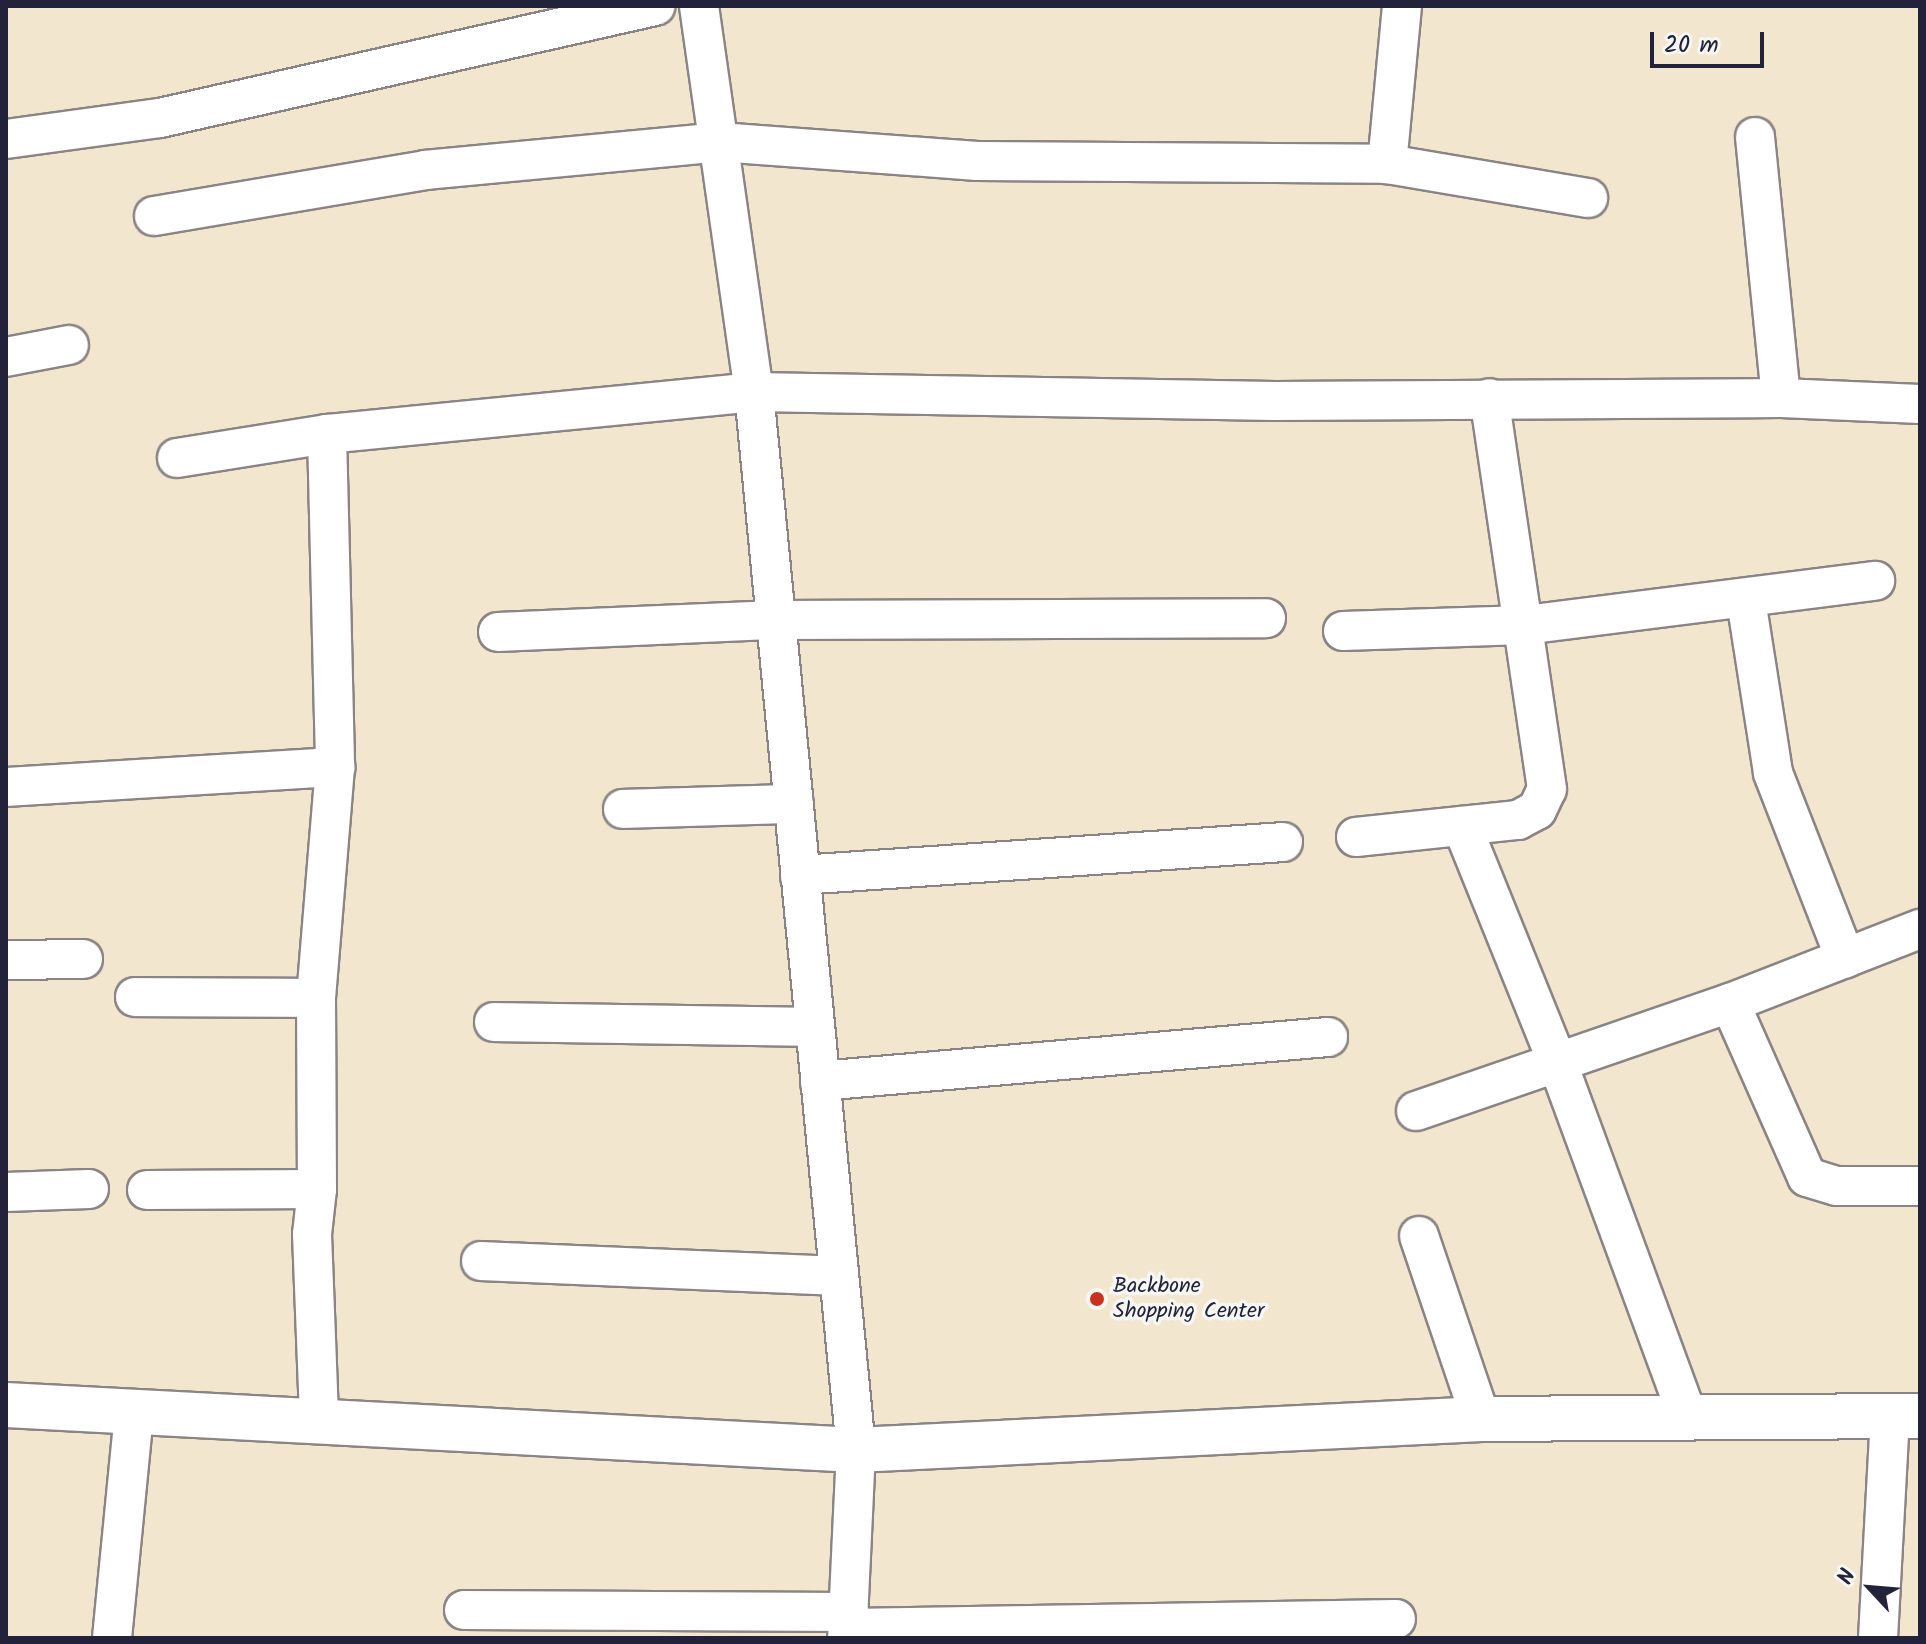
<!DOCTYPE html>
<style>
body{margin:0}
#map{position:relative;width:1926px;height:1644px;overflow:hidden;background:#f2e6ce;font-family:Kalam,sans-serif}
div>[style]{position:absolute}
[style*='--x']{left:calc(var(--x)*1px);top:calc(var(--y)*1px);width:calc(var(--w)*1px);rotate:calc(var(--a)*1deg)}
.roads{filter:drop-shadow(2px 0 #8a8484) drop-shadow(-2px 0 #8a8484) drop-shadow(0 2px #8a8484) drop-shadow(0 -2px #8a8484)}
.street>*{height:38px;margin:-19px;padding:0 19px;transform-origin:19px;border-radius:19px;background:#fff}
.secondary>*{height:44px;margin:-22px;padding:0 22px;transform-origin:22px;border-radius:22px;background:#fff}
.dots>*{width:22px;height:22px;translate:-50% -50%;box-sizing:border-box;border:4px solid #f6f6f2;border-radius:50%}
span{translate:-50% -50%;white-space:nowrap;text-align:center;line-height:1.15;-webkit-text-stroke:7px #f6f6f2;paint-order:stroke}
.poi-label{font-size:22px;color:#22223b}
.left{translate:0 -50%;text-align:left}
.frame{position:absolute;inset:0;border:8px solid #22223b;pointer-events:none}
.north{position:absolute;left:1830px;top:1548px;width:80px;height:80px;-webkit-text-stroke:6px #f6f6f2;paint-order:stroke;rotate:296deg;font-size:22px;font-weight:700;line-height:32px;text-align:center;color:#22223b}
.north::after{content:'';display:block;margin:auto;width:28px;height:36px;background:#22223b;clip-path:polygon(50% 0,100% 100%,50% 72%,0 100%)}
.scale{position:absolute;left:1650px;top:32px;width:114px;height:36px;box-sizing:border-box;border:4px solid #22223b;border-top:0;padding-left:10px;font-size:24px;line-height:28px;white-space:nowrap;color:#22223b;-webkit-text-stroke:6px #f6f6f2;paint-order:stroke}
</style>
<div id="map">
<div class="roads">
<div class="street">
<div style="--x:699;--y:6;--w:390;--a:81.9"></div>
<div style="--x:754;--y:392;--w:1063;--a:84.49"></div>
<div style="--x:856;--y:1450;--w:188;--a:92.7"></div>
<div style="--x:1402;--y:6;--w:159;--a:95.4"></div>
<div style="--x:1387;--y:164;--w:204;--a:9.6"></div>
<div style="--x:1755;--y:137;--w:262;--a:84.3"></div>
<div style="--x:6;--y:139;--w:155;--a:-7.8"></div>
<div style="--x:160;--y:118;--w:508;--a:-12.75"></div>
<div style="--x:154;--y:216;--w:275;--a:-9.6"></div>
<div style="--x:425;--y:170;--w:295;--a:-5.4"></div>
<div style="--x:719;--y:142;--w:259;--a:4.2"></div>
<div style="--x:977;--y:161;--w:410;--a:0.4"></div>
<div style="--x:6;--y:357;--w:64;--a:-10.8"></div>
<div style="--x:327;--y:434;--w:333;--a:88.6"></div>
<div style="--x:177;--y:458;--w:152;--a:-9.1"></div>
<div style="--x:327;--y:434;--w:429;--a:-5.6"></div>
<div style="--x:754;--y:392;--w:521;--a:0.99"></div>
<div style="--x:1275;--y:401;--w:506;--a:-0.34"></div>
<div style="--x:1781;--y:398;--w:139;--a:2.5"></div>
<div style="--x:1746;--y:600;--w:175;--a:81.1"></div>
<div style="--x:1773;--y:773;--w:199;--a:68.7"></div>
<div style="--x:1343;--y:631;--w:182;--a:-1.9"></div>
<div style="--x:1525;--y:625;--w:353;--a:-7.2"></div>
<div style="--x:498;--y:632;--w:278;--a:-2.5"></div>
<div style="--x:776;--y:620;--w:490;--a:-0.2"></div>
<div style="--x:6;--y:787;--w:330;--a:-3.5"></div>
<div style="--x:335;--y:767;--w:232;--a:94.7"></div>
<div style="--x:316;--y:998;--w:191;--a:89.7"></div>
<div style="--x:317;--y:1189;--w:45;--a:96.3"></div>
<div style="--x:312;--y:1234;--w:184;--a:87.8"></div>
<div style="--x:623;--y:809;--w:171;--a:-1.7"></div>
<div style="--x:1462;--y:826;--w:257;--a:68"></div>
<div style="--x:1558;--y:1064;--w:376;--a:69.8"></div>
<div style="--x:1356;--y:837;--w:163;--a:-6"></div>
<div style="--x:1518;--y:820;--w:21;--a:-28"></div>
<div style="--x:1537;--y:810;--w:23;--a:-65"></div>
<div style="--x:1547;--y:789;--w:395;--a:-98.4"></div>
<div style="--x:800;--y:875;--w:484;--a:-3.9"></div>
<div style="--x:6;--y:960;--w:77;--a:-0.7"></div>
<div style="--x:135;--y:997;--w:181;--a:0.3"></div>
<div style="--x:1730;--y:1003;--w:190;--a:66.1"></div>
<div style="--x:1807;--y:1177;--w:31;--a:17"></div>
<div style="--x:1837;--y:1186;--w:83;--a:0"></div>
<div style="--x:494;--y:1022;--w:321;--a:0.9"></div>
<div style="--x:820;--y:1081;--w:510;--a:-4.95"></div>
<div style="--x:1416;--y:1111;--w:332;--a:-19"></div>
<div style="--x:1730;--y:1003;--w:204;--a:-21.3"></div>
<div style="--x:147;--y:1190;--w:170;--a:-0.3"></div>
<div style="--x:6;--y:1192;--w:83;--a:-2.1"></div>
<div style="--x:1419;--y:1236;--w:193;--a:71.3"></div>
<div style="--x:481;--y:1261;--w:358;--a:2.4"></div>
<div style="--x:464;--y:1610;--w:385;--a:0.3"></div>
<div style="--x:848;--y:1628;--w:548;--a:-0.94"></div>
<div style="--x:112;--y:1638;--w:226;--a:-84.4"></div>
<div style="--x:1878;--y:1638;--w:222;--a:-86.9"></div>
</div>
<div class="secondary">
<div style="--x:6;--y:1405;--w:851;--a:3.03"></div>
<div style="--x:856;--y:1450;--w:626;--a:-2.84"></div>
<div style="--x:1481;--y:1419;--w:439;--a:-0.4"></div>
</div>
</div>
<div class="dots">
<div style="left:1097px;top:1299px;background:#c8321e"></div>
</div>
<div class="poi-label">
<span class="left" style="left:1113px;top:1299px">Backbone<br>Shopping Center</span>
</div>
<div class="frame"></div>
<div class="north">N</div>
<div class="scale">20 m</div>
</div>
